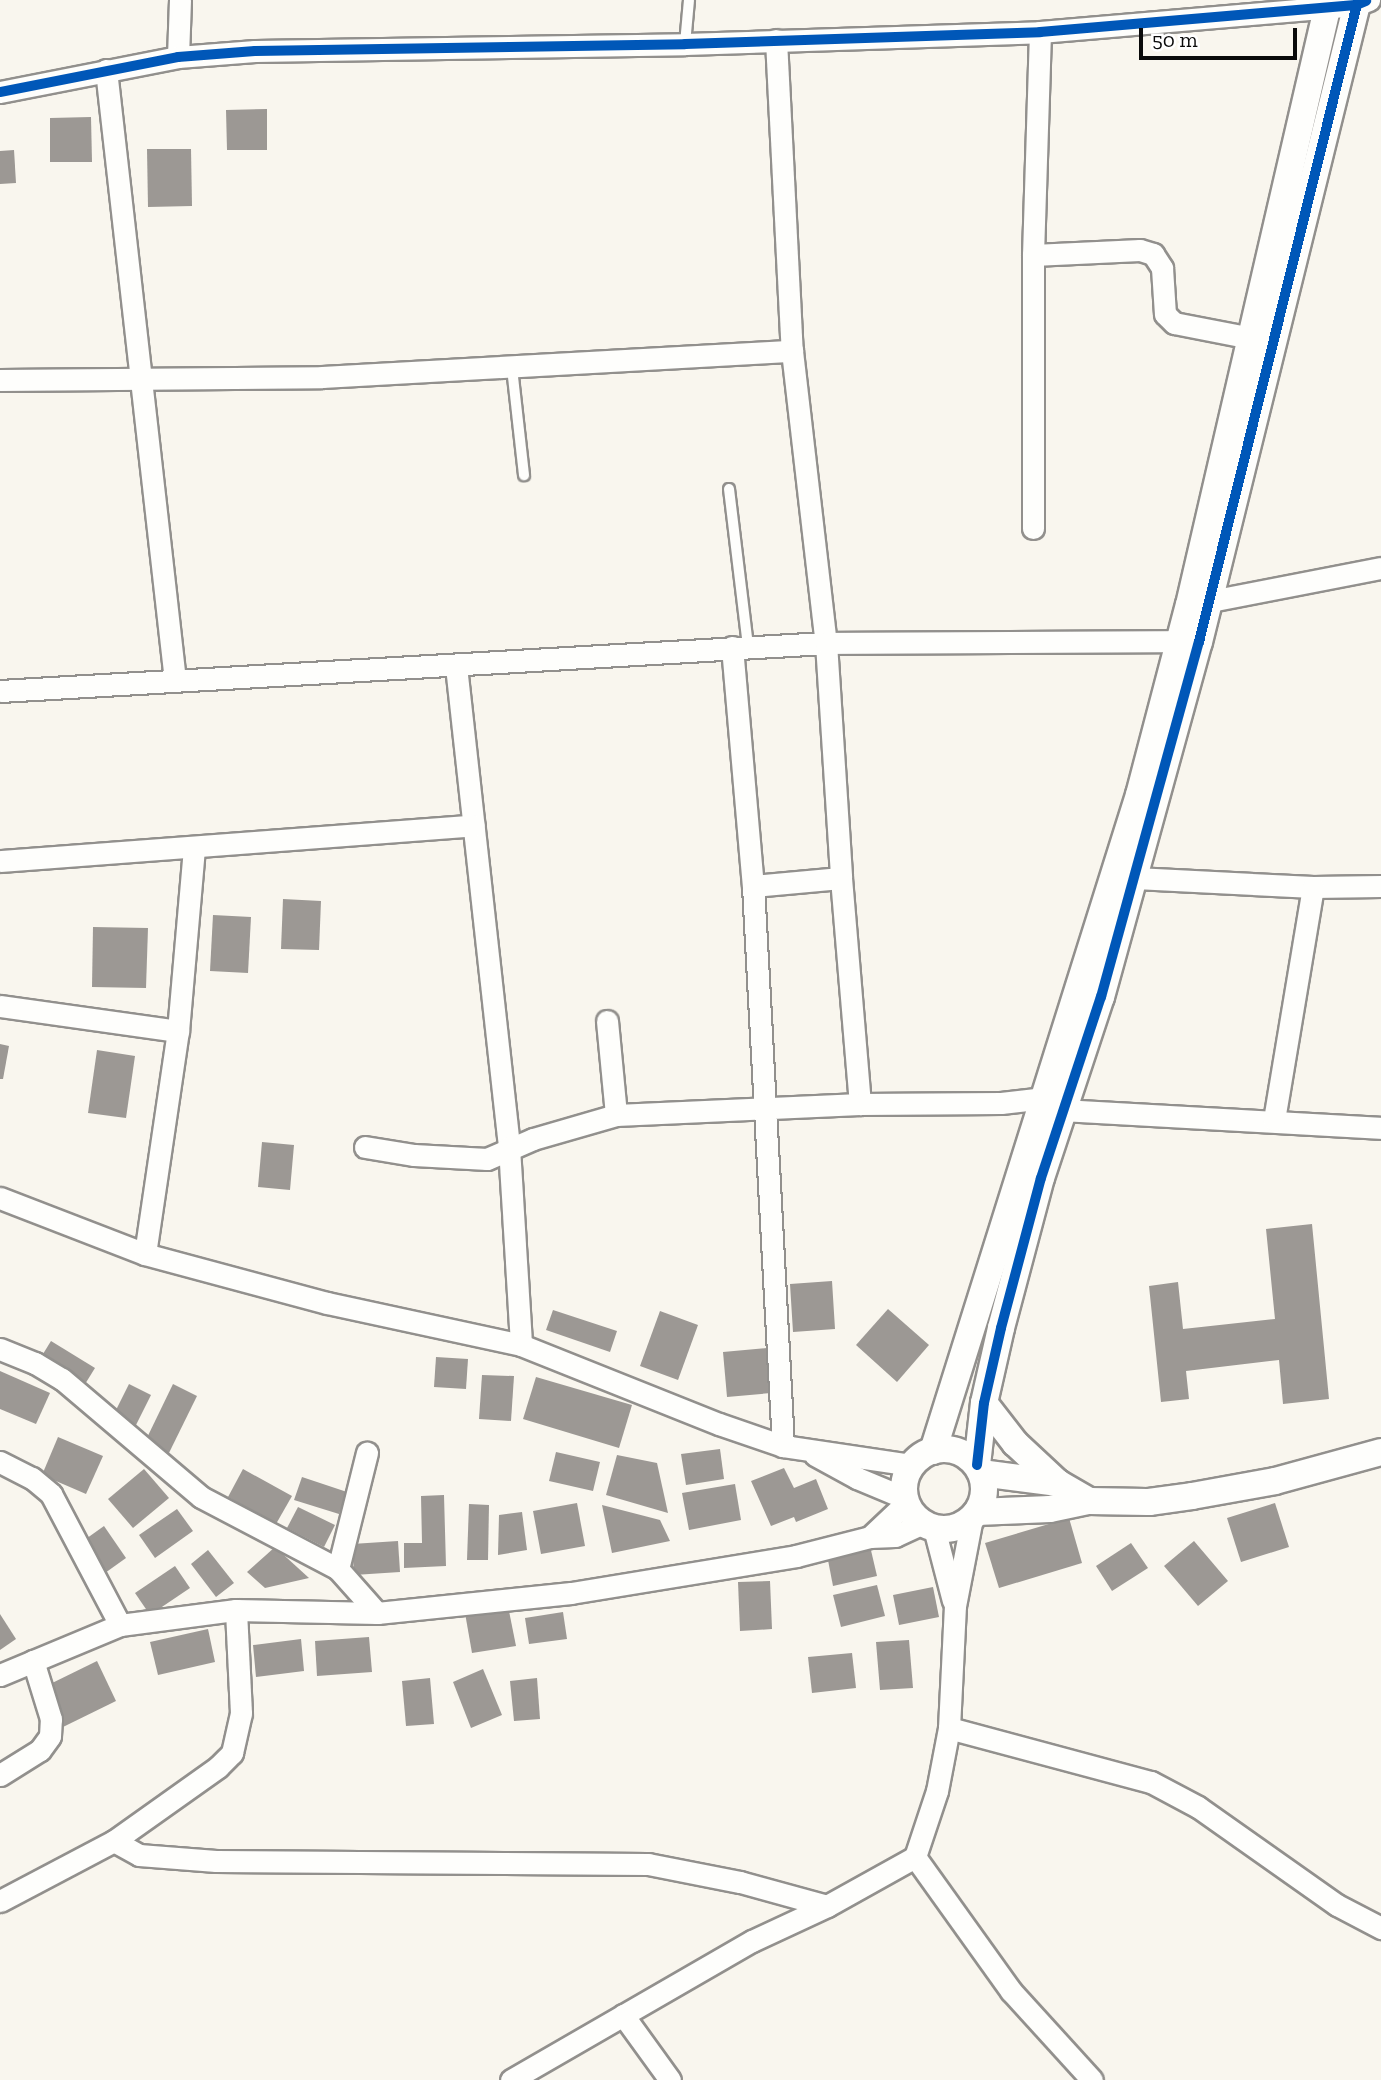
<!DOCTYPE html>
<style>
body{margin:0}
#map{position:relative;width:1381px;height:2080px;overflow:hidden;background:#f9f6ee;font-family:"Zilla Slab",serif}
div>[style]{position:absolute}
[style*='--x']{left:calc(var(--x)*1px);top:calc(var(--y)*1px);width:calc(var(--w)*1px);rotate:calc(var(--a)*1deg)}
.building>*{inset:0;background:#9c9894}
.roads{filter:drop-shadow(2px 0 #92908d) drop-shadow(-2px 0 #92908d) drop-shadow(0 2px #92908d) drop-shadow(0 -2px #92908d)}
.service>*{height:10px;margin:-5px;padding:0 5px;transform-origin:5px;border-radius:5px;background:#fefefc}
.minor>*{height:21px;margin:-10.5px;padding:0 10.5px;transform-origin:10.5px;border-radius:10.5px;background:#fefefc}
.tertiary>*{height:26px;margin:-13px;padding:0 13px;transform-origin:13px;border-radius:13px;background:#fefefc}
.tertiary>.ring{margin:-13px;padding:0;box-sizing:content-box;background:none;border:26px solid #fefefc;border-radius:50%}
.cycleway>*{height:10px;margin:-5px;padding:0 5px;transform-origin:5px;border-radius:5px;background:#0057b8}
span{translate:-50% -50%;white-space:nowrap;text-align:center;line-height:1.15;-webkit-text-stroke:7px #fff;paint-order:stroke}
.scale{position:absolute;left:1139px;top:28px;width:158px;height:32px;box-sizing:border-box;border:4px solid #0a0a0a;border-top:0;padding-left:9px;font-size:21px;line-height:24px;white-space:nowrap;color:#0a0a0a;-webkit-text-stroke:5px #fff;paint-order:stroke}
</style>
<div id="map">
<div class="building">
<div style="clip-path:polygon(267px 109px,267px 150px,227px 150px,226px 110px)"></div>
<div style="clip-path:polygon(91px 117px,92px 162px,50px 162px,50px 118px)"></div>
<div style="clip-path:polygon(147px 149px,191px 149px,192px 206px,148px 207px)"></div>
<div style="clip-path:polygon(14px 150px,16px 183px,0 184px,0 151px)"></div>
<div style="clip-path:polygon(283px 899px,321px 901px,319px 950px,281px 949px)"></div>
<div style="clip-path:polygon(213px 915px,251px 917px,248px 973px,210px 971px)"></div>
<div style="clip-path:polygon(93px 927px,148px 928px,146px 988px,92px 987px)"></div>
<div style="clip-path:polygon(0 1044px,9px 1046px,3px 1079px,0 1079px)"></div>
<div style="clip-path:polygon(97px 1050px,135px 1056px,126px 1118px,88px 1113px)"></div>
<div style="clip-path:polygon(262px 1142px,294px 1145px,290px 1190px,258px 1187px)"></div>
<div style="clip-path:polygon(1312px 1224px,1329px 1399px,1283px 1404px,1279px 1360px,1186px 1371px,1189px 1399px,1161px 1402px,1149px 1286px,1178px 1282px,1183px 1329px,1275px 1319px,1266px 1229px)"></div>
<div style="clip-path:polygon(832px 1281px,835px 1329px,793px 1332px,790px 1284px)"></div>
<div style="clip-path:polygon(888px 1309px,929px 1345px,897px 1382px,856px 1345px)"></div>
<div style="clip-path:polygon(553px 1310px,617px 1331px,610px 1352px,546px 1330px)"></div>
<div style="clip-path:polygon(660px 1311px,698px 1325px,678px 1380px,640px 1366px)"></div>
<div style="clip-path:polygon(51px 1341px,95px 1368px,82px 1389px,38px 1362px)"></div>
<div style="clip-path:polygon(767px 1348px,771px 1393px,727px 1397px,723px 1352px)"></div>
<div style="clip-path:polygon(436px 1357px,468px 1359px,466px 1389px,434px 1387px)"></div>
<div style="clip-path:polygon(0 1371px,50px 1393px,36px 1424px,0 1409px)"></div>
<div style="clip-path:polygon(482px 1375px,514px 1376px,511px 1421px,479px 1419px)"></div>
<div style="clip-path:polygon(536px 1377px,632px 1405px,619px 1448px,523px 1419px)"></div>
<div style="clip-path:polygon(129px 1384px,151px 1395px,134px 1429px,112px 1418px)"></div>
<div style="clip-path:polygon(173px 1384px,197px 1396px,166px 1459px,142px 1448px)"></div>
<div style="clip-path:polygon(58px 1437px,103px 1456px,86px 1494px,42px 1475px)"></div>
<div style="clip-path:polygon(720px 1449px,724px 1479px,686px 1485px,681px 1454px)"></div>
<div style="clip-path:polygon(556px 1452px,600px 1462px,593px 1491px,549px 1481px)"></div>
<div style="clip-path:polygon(617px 1455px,657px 1463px,668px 1513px,606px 1495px)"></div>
<div style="clip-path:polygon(784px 1468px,794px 1488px,816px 1479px,828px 1509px,796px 1522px,794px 1517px,771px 1526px,751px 1481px)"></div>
<div style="clip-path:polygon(144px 1469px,169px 1498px,133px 1528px,108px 1499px)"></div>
<div style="clip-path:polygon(243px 1469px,292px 1496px,276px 1524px,228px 1497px)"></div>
<div style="clip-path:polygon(302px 1477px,347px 1492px,339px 1514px,294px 1500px)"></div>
<div style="clip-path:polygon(735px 1484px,741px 1520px,689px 1530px,682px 1493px)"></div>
<div style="clip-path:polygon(444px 1495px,446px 1566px,404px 1568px,404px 1543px,422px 1543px,421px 1496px)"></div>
<div style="clip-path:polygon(577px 1503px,585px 1546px,541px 1554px,533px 1511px)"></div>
<div style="clip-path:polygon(1275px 1503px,1289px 1547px,1241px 1562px,1227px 1518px)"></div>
<div style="clip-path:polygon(469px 1504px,489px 1505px,488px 1560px,467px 1560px)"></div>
<div style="clip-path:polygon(602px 1505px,660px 1520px,670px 1541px,612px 1553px)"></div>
<div style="clip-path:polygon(298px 1507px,335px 1525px,324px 1547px,287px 1528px)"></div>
<div style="clip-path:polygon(177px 1509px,193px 1531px,155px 1558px,139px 1535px)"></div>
<div style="clip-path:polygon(522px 1512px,527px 1550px,498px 1555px,499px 1515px)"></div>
<div style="clip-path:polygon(1069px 1518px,1082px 1563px,999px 1588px,985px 1543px)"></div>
<div style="clip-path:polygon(104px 1526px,126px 1558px,105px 1573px,83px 1541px)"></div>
<div style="clip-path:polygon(398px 1541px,400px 1572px,354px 1575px,352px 1544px)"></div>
<div style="clip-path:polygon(1194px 1541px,1228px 1581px,1198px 1606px,1164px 1566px)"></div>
<div style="clip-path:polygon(1131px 1543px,1148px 1568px,1112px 1591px,1096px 1566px)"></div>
<div style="clip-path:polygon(870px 1546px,877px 1576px,833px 1586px,827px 1555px)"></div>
<div style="clip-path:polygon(275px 1547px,309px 1578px,265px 1588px,247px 1572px)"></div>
<div style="clip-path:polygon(208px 1550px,234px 1583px,216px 1597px,191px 1564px)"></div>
<div style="clip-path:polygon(175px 1566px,190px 1588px,150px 1615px,135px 1593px)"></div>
<div style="clip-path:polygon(770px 1581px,772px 1629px,740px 1631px,738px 1582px)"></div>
<div style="clip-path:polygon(877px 1585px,885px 1616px,841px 1627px,833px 1595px)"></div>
<div style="clip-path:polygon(933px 1587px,939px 1617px,899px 1625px,893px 1595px)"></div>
<div style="clip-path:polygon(508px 1606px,516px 1646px,472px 1653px,465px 1613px)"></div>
<div style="clip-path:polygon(563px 1612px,567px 1639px,529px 1644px,525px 1618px)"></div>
<div style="clip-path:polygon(0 1614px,16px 1639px,0 1650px)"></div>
<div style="clip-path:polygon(208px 1629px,215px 1662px,158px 1675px,150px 1642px)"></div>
<div style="clip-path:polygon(369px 1637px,372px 1672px,317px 1676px,315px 1641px)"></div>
<div style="clip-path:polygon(301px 1639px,304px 1671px,256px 1677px,253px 1645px)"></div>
<div style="clip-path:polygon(909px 1640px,913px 1688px,880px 1690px,876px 1642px)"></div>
<div style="clip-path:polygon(852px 1653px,856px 1688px,812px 1693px,808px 1657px)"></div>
<div style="clip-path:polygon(97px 1661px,116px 1701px,63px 1727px,44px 1687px)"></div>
<div style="clip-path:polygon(483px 1669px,502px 1715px,471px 1728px,453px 1682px)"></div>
<div style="clip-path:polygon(430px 1678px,434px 1724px,406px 1726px,402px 1681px)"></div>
<div style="clip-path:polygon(537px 1678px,540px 1719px,514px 1721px,510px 1681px)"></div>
</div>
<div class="roads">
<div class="service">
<div style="--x:685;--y:44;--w:44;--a:-84.8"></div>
<div style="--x:512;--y:368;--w:108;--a:83.6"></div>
<div style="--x:729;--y:489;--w:158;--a:83.1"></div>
</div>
<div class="minor">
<div style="--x:776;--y:40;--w:311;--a:87.1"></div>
<div style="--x:792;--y:351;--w:294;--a:83.4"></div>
<div style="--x:826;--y:643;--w:235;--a:86.3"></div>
<div style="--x:841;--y:878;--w:227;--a:85.2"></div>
<div style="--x:178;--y:57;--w:57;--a:-88"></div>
<div style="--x:106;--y:70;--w:614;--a:83.55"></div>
<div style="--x:0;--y:92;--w:181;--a:-11.1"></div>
<div style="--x:178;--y:57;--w:77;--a:-4.5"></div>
<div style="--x:255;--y:51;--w:430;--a:-0.9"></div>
<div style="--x:685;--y:44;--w:355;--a:-1.9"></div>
<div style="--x:1040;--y:32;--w:317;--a:-4.9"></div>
<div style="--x:1356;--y:5;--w:14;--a:-21"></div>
<div style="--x:1033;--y:255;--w:107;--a:-2.7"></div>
<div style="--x:1140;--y:250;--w:14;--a:17"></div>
<div style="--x:1153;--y:254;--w:17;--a:57"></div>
<div style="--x:1162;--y:268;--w:46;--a:86.3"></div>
<div style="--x:1165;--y:314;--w:13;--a:45"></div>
<div style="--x:1174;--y:323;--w:78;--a:11"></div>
<div style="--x:0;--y:380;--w:322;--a:-0.5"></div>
<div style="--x:322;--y:377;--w:471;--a:-3.2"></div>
<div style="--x:1033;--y:528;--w:273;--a:-90"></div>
<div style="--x:1033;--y:255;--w:223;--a:-88.2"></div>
<div style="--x:1195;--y:604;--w:189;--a:-11"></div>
<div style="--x:732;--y:647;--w:240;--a:85"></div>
<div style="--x:753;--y:886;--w:561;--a:86.93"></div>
<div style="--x:456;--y:666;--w:484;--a:83.7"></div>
<div style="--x:509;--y:1147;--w:198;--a:86.5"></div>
<div style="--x:0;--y:691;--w:827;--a:-3.33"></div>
<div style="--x:826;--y:643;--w:367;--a:-0.3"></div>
<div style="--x:0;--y:861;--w:475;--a:-4.3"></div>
<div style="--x:1135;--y:878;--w:178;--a:2.9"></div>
<div style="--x:1313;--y:887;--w:68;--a:-0.8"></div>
<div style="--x:753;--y:886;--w:88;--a:-5.2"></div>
<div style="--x:0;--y:1006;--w:180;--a:8"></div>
<div style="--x:607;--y:1021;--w:94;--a:84.5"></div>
<div style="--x:1063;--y:1110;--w:319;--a:3.2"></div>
<div style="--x:1274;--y:1120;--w:236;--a:-80.5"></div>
<div style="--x:365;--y:1147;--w:50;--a:9.3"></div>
<div style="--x:414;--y:1155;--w:73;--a:3.1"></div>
<div style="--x:487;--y:1159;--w:50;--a:-23.5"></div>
<div style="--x:533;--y:1139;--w:86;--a:-16.1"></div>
<div style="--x:616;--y:1115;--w:244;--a:-2.6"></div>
<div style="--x:860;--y:1104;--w:141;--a:-0.4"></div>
<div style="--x:1001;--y:1103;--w:44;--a:-6.5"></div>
<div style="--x:0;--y:1198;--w:155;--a:21.1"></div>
<div style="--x:145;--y:1254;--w:188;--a:15.1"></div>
<div style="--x:327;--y:1303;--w:198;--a:12.2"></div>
<div style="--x:521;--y:1345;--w:213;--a:21.8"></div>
<div style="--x:719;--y:1424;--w:68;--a:19"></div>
<div style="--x:783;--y:1446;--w:129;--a:8.4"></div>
<div style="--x:145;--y:1254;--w:225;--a:-81.6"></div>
<div style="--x:178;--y:1031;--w:184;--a:-85"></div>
<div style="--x:0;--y:1349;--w:38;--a:22"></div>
<div style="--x:35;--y:1363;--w:31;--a:31"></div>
<div style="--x:62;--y:1379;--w:182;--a:40.3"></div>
<div style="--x:201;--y:1497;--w:155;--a:27.7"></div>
<div style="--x:338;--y:1569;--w:59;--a:48.4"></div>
<div style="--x:815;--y:1455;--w:48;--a:28.7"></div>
<div style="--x:857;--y:1478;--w:52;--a:22.6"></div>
<div style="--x:0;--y:1462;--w:36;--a:27"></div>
<div style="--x:32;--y:1478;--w:25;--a:40"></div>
<div style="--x:51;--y:1494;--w:148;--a:62.2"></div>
<div style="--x:934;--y:1528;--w:75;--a:75.4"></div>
<div style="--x:870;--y:1537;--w:50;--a:-43.4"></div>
<div style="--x:338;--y:1569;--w:120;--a:-76"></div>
<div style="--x:0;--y:1675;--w:130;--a:-22.6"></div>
<div style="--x:120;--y:1625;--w:117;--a:-7.4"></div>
<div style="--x:236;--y:1610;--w:141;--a:1.2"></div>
<div style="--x:377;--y:1613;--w:195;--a:-5.9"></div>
<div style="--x:571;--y:1593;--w:228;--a:-9.3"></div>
<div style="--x:796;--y:1556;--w:76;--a:-14.4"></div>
<div style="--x:870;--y:1537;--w:25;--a:-2"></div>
<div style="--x:895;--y:1536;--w:31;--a:-25"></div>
<div style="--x:949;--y:1728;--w:209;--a:15"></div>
<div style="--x:1151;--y:1782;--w:53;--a:28"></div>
<div style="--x:1198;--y:1807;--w:170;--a:35.2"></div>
<div style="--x:1337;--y:1905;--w:50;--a:27.6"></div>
<div style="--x:0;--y:1775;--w:47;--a:-32"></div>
<div style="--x:40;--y:1750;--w:17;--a:-54"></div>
<div style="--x:50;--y:1736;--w:17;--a:-87"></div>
<div style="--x:51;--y:1719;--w:61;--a:-107.2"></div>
<div style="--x:114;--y:1841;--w:29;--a:29"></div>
<div style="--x:139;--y:1855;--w:77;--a:4.5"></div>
<div style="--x:216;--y:1861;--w:432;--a:0.4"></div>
<div style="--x:648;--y:1864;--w:94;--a:11.1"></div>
<div style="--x:740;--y:1882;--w:90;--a:15.4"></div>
<div style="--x:915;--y:1857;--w:165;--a:54.4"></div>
<div style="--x:1011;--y:1991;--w:120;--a:47.7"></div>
<div style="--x:0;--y:1901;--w:129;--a:-27.8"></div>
<div style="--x:114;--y:1841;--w:128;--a:-35.4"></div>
<div style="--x:218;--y:1767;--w:20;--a:-45"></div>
<div style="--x:232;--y:1753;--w:41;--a:-77.3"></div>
<div style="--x:241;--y:1713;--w:103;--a:-92.8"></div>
<div style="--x:623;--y:2015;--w:80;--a:54.1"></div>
<div style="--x:511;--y:2080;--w:278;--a:-30"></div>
<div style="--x:752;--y:1941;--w:83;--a:-25"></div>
<div style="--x:827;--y:1906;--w:101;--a:-29.1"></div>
<div style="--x:915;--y:1857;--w:70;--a:-71.6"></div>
<div style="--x:937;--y:1791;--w:64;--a:-79.2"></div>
<div style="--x:949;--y:1728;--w:122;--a:-87.2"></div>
<div style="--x:955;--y:1606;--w:90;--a:-79.1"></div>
</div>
<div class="tertiary">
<div style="--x:984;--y:1403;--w:51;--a:52.2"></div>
<div style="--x:1015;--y:1443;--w:59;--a:42.9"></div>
<div class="ring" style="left:904px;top:1449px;width:54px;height:54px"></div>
<div style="--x:933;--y:1451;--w:688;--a:-72.57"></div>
<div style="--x:1139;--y:795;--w:196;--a:-75.3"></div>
<div style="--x:1189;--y:605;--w:621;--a:-76.97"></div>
<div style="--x:977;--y:1465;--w:62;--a:-83.6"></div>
<div style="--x:984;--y:1403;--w:77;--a:-77.2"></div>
<div style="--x:1001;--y:1328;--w:155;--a:-75.1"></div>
<div style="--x:1041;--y:1178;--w:191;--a:-71.7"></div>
<div style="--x:1101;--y:997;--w:368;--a:-74.6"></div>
<div style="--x:1199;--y:642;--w:661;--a:-76.09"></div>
<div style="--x:981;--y:1473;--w:78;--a:7.4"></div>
<div style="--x:1058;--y:1483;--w:36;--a:30"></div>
<div style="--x:977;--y:1512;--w:73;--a:-2.4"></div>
<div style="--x:1050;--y:1509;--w:40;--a:-12"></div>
<div style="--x:1089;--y:1501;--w:60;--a:1"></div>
<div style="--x:1149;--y:1502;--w:43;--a:-7.9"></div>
<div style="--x:1192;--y:1496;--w:84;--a:-10.2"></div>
<div style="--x:1275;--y:1481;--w:110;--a:-15.3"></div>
</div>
</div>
<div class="cycleway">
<div style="--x:0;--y:92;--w:181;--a:-11.1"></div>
<div style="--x:178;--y:57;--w:77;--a:-4.5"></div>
<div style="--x:255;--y:51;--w:430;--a:-0.9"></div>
<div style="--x:685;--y:44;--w:355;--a:-1.9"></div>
<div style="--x:1040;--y:32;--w:317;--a:-4.9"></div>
<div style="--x:1356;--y:5;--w:11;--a:-22"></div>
<div style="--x:977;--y:1465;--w:62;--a:-83.6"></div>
<div style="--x:984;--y:1403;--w:77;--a:-77.2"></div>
<div style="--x:1001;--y:1328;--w:155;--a:-75.1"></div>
<div style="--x:1041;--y:1178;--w:191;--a:-71.7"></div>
<div style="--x:1101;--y:997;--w:368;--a:-74.6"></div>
<div style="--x:1199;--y:642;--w:661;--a:-76.09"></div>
</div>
<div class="scale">50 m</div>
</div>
